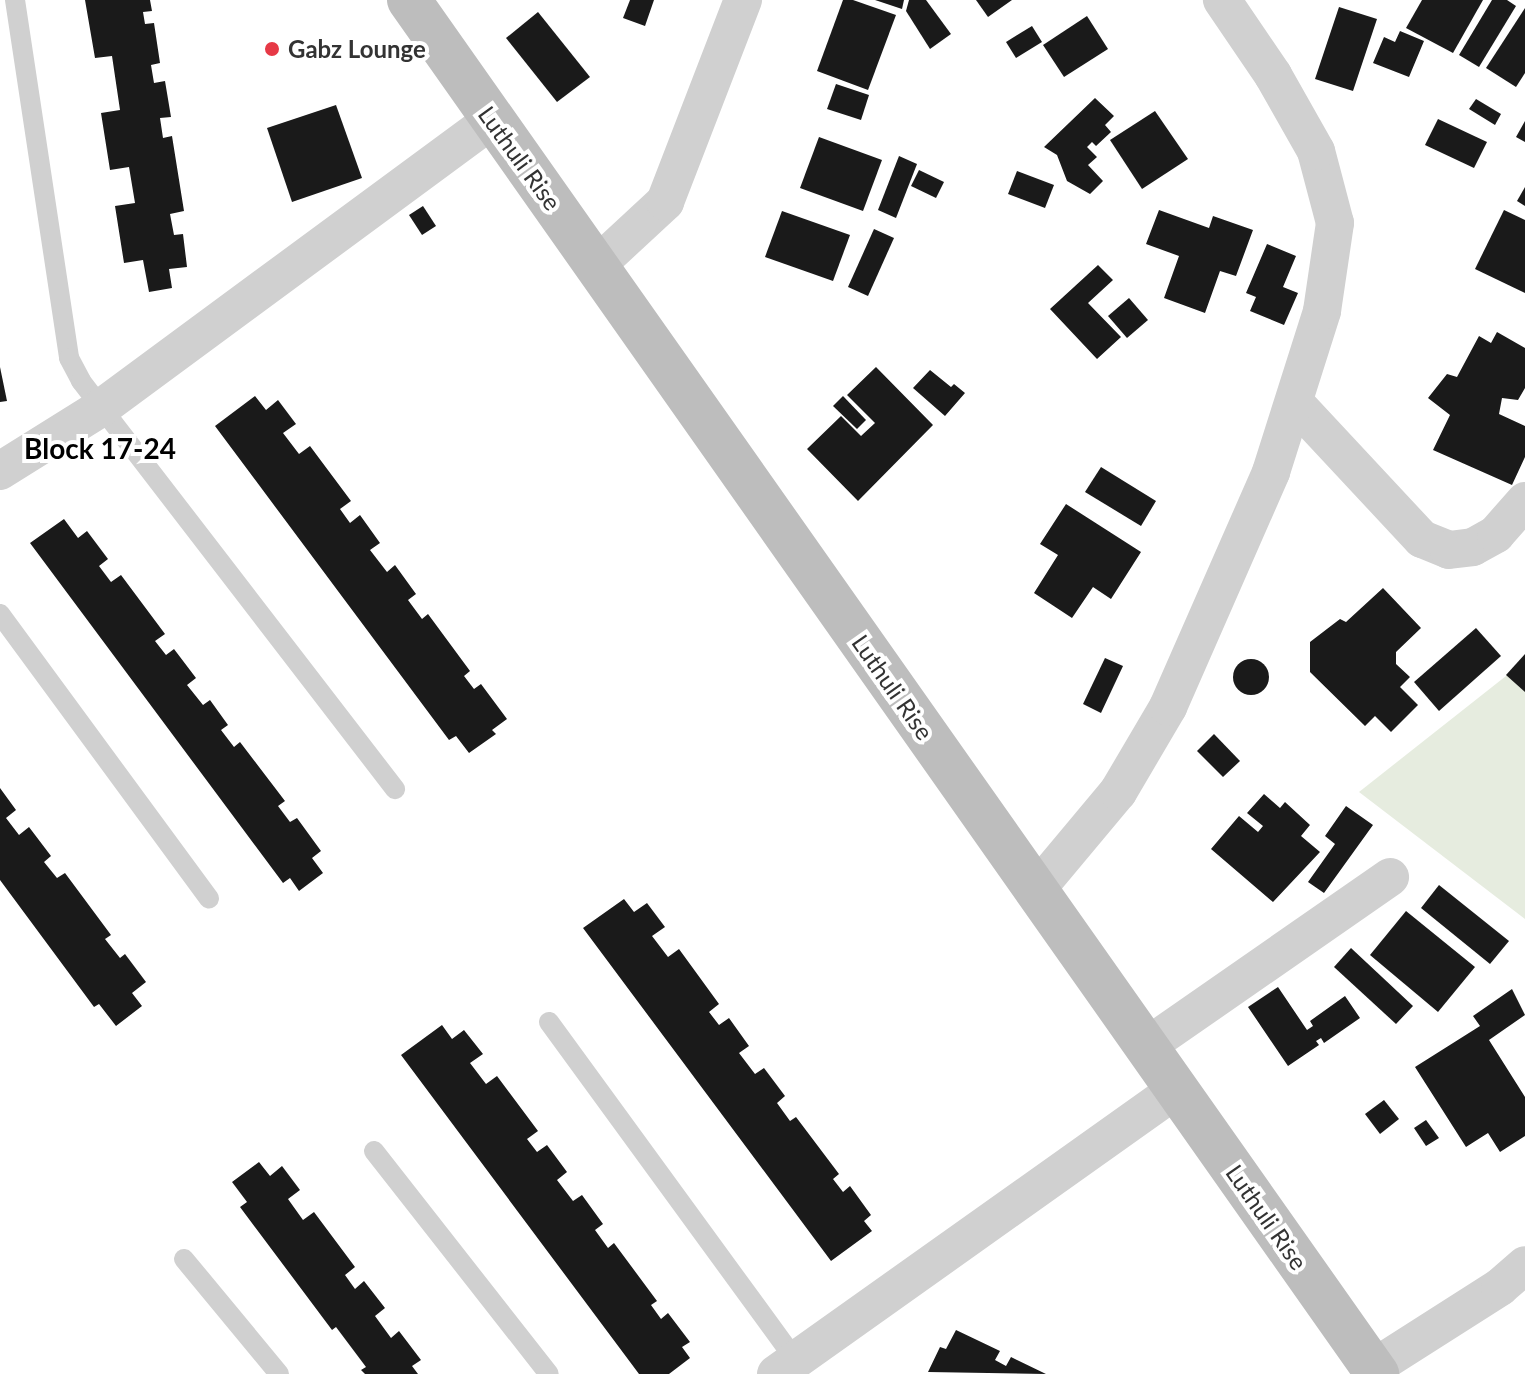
<!DOCTYPE html>
<style>
body{margin:0}
#map{position:relative;width:1525px;height:1374px;overflow:hidden;background:#fff;font-family:Lato,sans-serif}
div>[style]{position:absolute}
[style*='--x']{left:calc(var(--x)*1px);top:calc(var(--y)*1px);width:calc(var(--w)*1px);rotate:calc(var(--a)*1deg)}
.green>*{inset:0;background:#e6ecdf}
.building>*{inset:0;background:#1a1a1a}
.round{border-radius:50%}
.lane>*{height:20px;margin:-10px;padding:0 10px;transform-origin:10px;border-radius:10px;background:#d0d0d0}
.street>*{height:38px;margin:-19px;padding:0 19px;transform-origin:19px;border-radius:19px;background:#d0d0d0}
.secondary>*{height:44px;margin:-22px;padding:0 22px;transform-origin:22px;border-radius:22px;background:#bdbdbd}
.dots>*{width:22px;height:22px;translate:-50% -50%;box-sizing:border-box;border:4px solid #fff;border-radius:50%}
span{translate:-50% -50%;white-space:nowrap;text-align:center;line-height:1.15;-webkit-text-stroke:8px #fff;paint-order:stroke}
.poi-label{font-size:24px;color:#333;font-weight:700}
.left{translate:0 -50%;text-align:left}
.street-label{font-size:24px;color:#333}
.quarter-label{font-size:28px;color:#000;font-weight:700}
</style>
<div id="map">
<div class="green">
<div style="clip-path:polygon(1525px 661px,1525px 919px,1359px 792px)"></div>
</div>
<div class="building">
<div style="clip-path:polygon(85px 0,150px 0,152px 11px,143px 12px,145px 24px,154px 23px,160px 63px,151px 65px,154px 83px,165px 81px,171px 117px,160px 118px,163px 138px,172px 136px,184px 211px,170px 214px,174px 235px,183px 234px,187px 267px,169px 269px,172px 288px,149px 292px,143px 260px,124px 263px,115px 206px,135px 203px,129px 167px,110px 170px,101px 113px,120px 110px,112px 56px,95px 58px)"></div>
<div style="clip-path:polygon(630px 0,654px 0,645px 26px,623px 18px)"></div>
<div style="clip-path:polygon(843px 0,853px 0,896px 15px,868px 90px,817px 71px)"></div>
<div style="clip-path:polygon(875px 0,904px 0,902px 9px)"></div>
<div style="clip-path:polygon(909px 0,926px 0,951px 34px,930px 49px,906px 11px)"></div>
<div style="clip-path:polygon(976px 0,1012px 0,988px 17px)"></div>
<div style="clip-path:polygon(1422px 0,1483px 0,1453px 53px,1406px 28px)"></div>
<div style="clip-path:polygon(1492px 0,1507px 0,1516px 6px,1479px 67px,1459px 55px)"></div>
<div style="clip-path:polygon(1339px 7px,1377px 19px,1353px 91px,1315px 79px)"></div>
<div style="clip-path:polygon(1525px 8px,1525px 73px,1516px 87px,1486px 68px)"></div>
<div style="clip-path:polygon(538px 12px,590px 77px,557px 102px,506px 38px)"></div>
<div style="clip-path:polygon(1087px 16px,1108px 49px,1064px 77px,1043px 45px)"></div>
<div style="clip-path:polygon(1032px 26px,1042px 42px,1016px 58px,1006px 42px)"></div>
<div style="clip-path:polygon(1400px 31px,1424px 41px,1409px 77px,1373px 63px,1384px 37px,1395px 42px)"></div>
<div style="clip-path:polygon(836px 84px,869px 95px,861px 120px,827px 109px)"></div>
<div style="clip-path:polygon(1095px 98px,1114px 116px,1105px 125px,1111px 132px,1096px 146px,1092px 142px,1087px 147px,1097px 157px,1088px 165px,1103px 181px,1090px 194px,1067px 181px,1057px 155px,1044px 147px)"></div>
<div style="clip-path:polygon(1476px 99px,1501px 114px,1495px 125px,1469px 109px)"></div>
<div style="clip-path:polygon(336px 105px,362px 178px,292px 202px,267px 128px)"></div>
<div style="clip-path:polygon(1155px 111px,1188px 159px,1142px 189px,1110px 140px)"></div>
<div style="clip-path:polygon(1438px 119px,1487px 142px,1474px 168px,1425px 145px)"></div>
<div style="clip-path:polygon(1525px 121px,1525px 142px,1516px 137px)"></div>
<div style="clip-path:polygon(819px 137px,882px 160px,863px 211px,800px 188px)"></div>
<div style="clip-path:polygon(899px 156px,917px 164px,896px 218px,878px 210px)"></div>
<div style="clip-path:polygon(919px 170px,944px 182px,936px 198px,911px 186px)"></div>
<div style="clip-path:polygon(1017px 171px,1054px 185px,1045px 208px,1008px 194px)"></div>
<div style="clip-path:polygon(1525px 187px,1525px 206px,1517px 201px)"></div>
<div style="clip-path:polygon(423px 206px,436px 226px,422px 235px,409px 215px)"></div>
<div style="clip-path:polygon(1159px 210px,1209px 228px,1213px 216px,1253px 230px,1236px 276px,1220px 271px,1205px 313px,1164px 298px,1179px 256px,1146px 244px)"></div>
<div style="clip-path:polygon(1504px 210px,1525px 220px,1525px 293px,1475px 269px)"></div>
<div style="clip-path:polygon(782px 211px,850px 235px,833px 281px,765px 257px)"></div>
<div style="clip-path:polygon(874px 229px,894px 238px,868px 296px,848px 287px)"></div>
<div style="clip-path:polygon(1267px 244px,1296px 256px,1283px 287px,1298px 293px,1284px 325px,1250px 311px,1256px 297px,1246px 293px)"></div>
<div style="clip-path:polygon(1098px 265px,1113px 280px,1088px 303px,1121px 337px,1097px 359px,1050px 309px)"></div>
<div style="clip-path:polygon(1129px 298px,1148px 320px,1127px 338px,1108px 316px)"></div>
<div style="clip-path:polygon(1497px 332px,1525px 348px,1525px 388px,1518px 400px,1502px 398px,1499px 414px,1525px 426px,1525px 457px,1512px 485px,1433px 450px,1450px 415px,1428px 398px,1447px 374px,1457px 377px,1479px 336px,1491px 343px)"></div>
<div style="clip-path:polygon(0 367px,7px 401px,0 402px)"></div>
<div style="clip-path:polygon(876px 367px,933px 425px,858px 501px,807px 449px,841px 416px,861px 436px,875px 423px,847px 395px)"></div>
<div style="clip-path:polygon(930px 370px,951px 387px,954px 384px,965px 393px,945px 416px,913px 388px)"></div>
<div style="clip-path:polygon(255px 396px,266px 410px,278px 400px,296px 424px,283px 433px,299px 454px,310px 446px,351px 501px,340px 509px,350px 523px,360px 515px,380px 543px,370px 550px,387px 572px,395px 565px,416px 594px,408px 600px,422px 619px,428px 614px,470px 671px,464px 676px,474px 689px,481px 684px,507px 719px,492px 730px,496px 734px,469px 753px,456px 736px,449px 740px,215px 426px)"></div>
<div style="clip-path:polygon(843px 396px,866px 420px,857px 429px,833px 406px)"></div>
<div style="clip-path:polygon(1101px 467px,1156px 501px,1141px 526px,1085px 492px)"></div>
<div style="clip-path:polygon(1066px 504px,1141px 552px,1111px 599px,1093px 587px,1072px 618px,1034px 593px,1058px 555px,1040px 544px)"></div>
<div style="clip-path:polygon(64px 519px,78px 538px,87px 531px,108px 559px,99px 566px,111px 582px,121px 575px,165px 634px,155px 641px,166px 655px,174px 649px,196px 678px,187px 685px,203px 705px,210px 700px,228px 725px,221px 730px,234px 747px,240px 742px,285px 801px,278px 806px,290px 822px,297px 818px,321px 851px,312px 858px,323px 873px,299px 891px,290px 878px,283px 883px,30px 543px)"></div>
<div style="clip-path:polygon(1383px 588px,1421px 628px,1396px 652px,1396px 664px,1410px 677px,1400px 687px,1418px 705px,1391px 732px,1375px 716px,1365px 726px,1310px 672px,1310px 642px,1340px 619px,1346px 622px)"></div>
<div style="clip-path:polygon(1476px 628px,1501px 656px,1439px 711px,1414px 682px)"></div>
<div style="clip-path:polygon(1525px 654px,1525px 692px,1506px 675px)"></div>
<div style="clip-path:polygon(1105px 658px,1123px 666px,1101px 713px,1083px 704px)"></div>
<div class="round" style="left:1233px;top:659px;width:36px;height:36px"></div>
<div style="clip-path:polygon(1214px 734px,1240px 761px,1223px 777px,1197px 751px)"></div>
<div style="clip-path:polygon(0 788px,16px 810px,6px 818px,19px 835px,29px 827px,51px 856px,44px 862px,57px 878px,65px 873px,111px 935px,105px 939px,120px 958px,125px 954px,146px 982px,132px 993px,142px 1006px,116px 1026px,99px 1004px,94px 1007px,0 880px)"></div>
<div style="clip-path:polygon(1264px 794px,1280px 808px,1285px 802px,1310px 825px,1301px 836px,1320px 852px,1273px 902px,1211px 849px,1239px 816px,1258px 832px,1263px 826px,1247px 813px)"></div>
<div style="clip-path:polygon(1346px 806px,1373px 825px,1324px 893px,1308px 882px,1335px 844px,1325px 836px)"></div>
<div style="clip-path:polygon(1439px 885px,1509px 941px,1490px 964px,1421px 908px)"></div>
<div style="clip-path:polygon(624px 899px,634px 912px,647px 903px,665px 927px,652px 936px,668px 957px,679px 949px,719px 1004px,709px 1012px,719px 1025px,729px 1018px,749px 1046px,739px 1053px,755px 1074px,764px 1068px,785px 1096px,777px 1103px,790px 1121px,796px 1117px,839px 1174px,833px 1179px,843px 1192px,850px 1186px,871px 1215px,864px 1221px,872px 1231px,831px 1261px,583px 928px)"></div>
<div style="clip-path:polygon(1406px 911px,1475px 967px,1438px 1012px,1370px 955px)"></div>
<div style="clip-path:polygon(1351px 948px,1413px 1006px,1396px 1024px,1334px 967px)"></div>
<div style="clip-path:polygon(1278px 987px,1307px 1030px,1313px 1026px,1310px 1021px,1345px 996px,1360px 1018px,1324px 1043px,1321px 1038px,1316px 1041px,1319px 1045px,1288px 1066px,1248px 1007px)"></div>
<div style="clip-path:polygon(1512px 989px,1525px 1015px,1489px 1040px,1525px 1097px,1525px 1136px,1500px 1152px,1488px 1133px,1466px 1147px,1415px 1067px,1480px 1026px,1473px 1016px)"></div>
<div style="clip-path:polygon(442px 1025px,452px 1039px,464px 1030px,483px 1054px,470px 1063px,486px 1084px,497px 1076px,538px 1131px,527px 1139px,537px 1152px,547px 1145px,567px 1172px,557px 1180px,573px 1201px,582px 1195px,603px 1224px,595px 1230px,608px 1248px,614px 1243px,657px 1301px,651px 1305px,661px 1319px,668px 1313px,690px 1342px,682px 1347px,690px 1358px,669px 1374px,639px 1374px,401px 1055px)"></div>
<div style="clip-path:polygon(1384px 1100px,1399px 1119px,1380px 1134px,1365px 1114px)"></div>
<div style="clip-path:polygon(1426px 1120px,1439px 1138px,1426px 1146px,1414px 1128px)"></div>
<div style="clip-path:polygon(259px 1162px,270px 1176px,282px 1166px,300px 1190px,288px 1199px,303px 1220px,314px 1212px,355px 1267px,345px 1275px,355px 1289px,364px 1281px,385px 1308px,375px 1316px,391px 1338px,399px 1331px,421px 1360px,412px 1366px,418px 1374px,365px 1374px,361px 1370px,366px 1367px,336px 1327px,332px 1330px,240px 1207px,247px 1202px,232px 1182px)"></div>
<div style="clip-path:polygon(956px 1330px,1000px 1351px,995px 1360px,1006px 1366px,1011px 1357px,1046px 1374px,928px 1372px,940px 1347px,946px 1349px)"></div>
</div>
<div class="lane">
<div style="--x:15;--y:0;--w:362;--a:81.4"></div>
<div style="--x:69;--y:358;--w:26;--a:62"></div>
<div style="--x:81;--y:381;--w:515;--a:52.42"></div>
<div style="--x:0;--y:614;--w:353;--a:53.7"></div>
<div style="--x:549;--y:1022;--w:424;--a:53.9"></div>
<div style="--x:374;--y:1151;--w:283;--a:51.9"></div>
<div style="--x:184;--y:1259;--w:149;--a:50.4"></div>
</div>
<div class="street">
<div style="--x:597;--y:265;--w:93;--a:-42.8"></div>
<div style="--x:665;--y:202;--w:217;--a:-68.9"></div>
<div style="--x:1295;--y:403;--w:186;--a:47"></div>
<div style="--x:1422;--y:539;--w:29;--a:22"></div>
<div style="--x:1449;--y:550;--w:24;--a:-7"></div>
<div style="--x:1473;--y:547;--w:26;--a:-29"></div>
<div style="--x:1496;--y:534;--w:44;--a:-48.7"></div>
<div style="--x:0;--y:471;--w:119;--a:-32"></div>
<div style="--x:101;--y:408;--w:485;--a:-36.4"></div>
<div style="--x:1036;--y:890;--w:128;--a:-50.1"></div>
<div style="--x:1118;--y:792;--w:99;--a:-59.5"></div>
<div style="--x:1168;--y:707;--w:257;--a:-66.3"></div>
<div style="--x:1271;--y:472;--w:169;--a:-72.4"></div>
<div style="--x:1322;--y:311;--w:89;--a:-81.6"></div>
<div style="--x:1335;--y:223;--w:74;--a:-104.8"></div>
<div style="--x:1316;--y:151;--w:87;--a:-119.5"></div>
<div style="--x:1273;--y:75;--w:91;--a:-124.2"></div>
<div style="--x:1147;--y:1046;--w:296;--a:-34.8"></div>
<div style="--x:1373;--y:1368;--w:151;--a:-32.5"></div>
<div style="--x:1500;--y:1287;--w:33;--a:-41"></div>
<div style="--x:776;--y:1374;--w:492;--a:-35.4"></div>
</div>
<div class="secondary">
<div style="--x:409;--y:0;--w:1681;--a:54.83"></div>
</div>
<div class="dots">
<div style="left:272px;top:49px;background:#e63946"></div>
</div>
<div class="poi-label">
<span class="left" style="left:288px;top:49px">Gabz Lounge</span>
</div>
<div class="street-label">
<span style="left:520px;top:158px;rotate:54deg">Luthuli Rise</span>
<span style="left:893px;top:687px;rotate:55deg">Luthuli Rise</span>
<span style="left:1267px;top:1217px;rotate:55deg">Luthuli Rise</span>
</div>
<div class="quarter-label">
<span style="left:100px;top:448px">Block 17-24</span>
</div>
</div>
